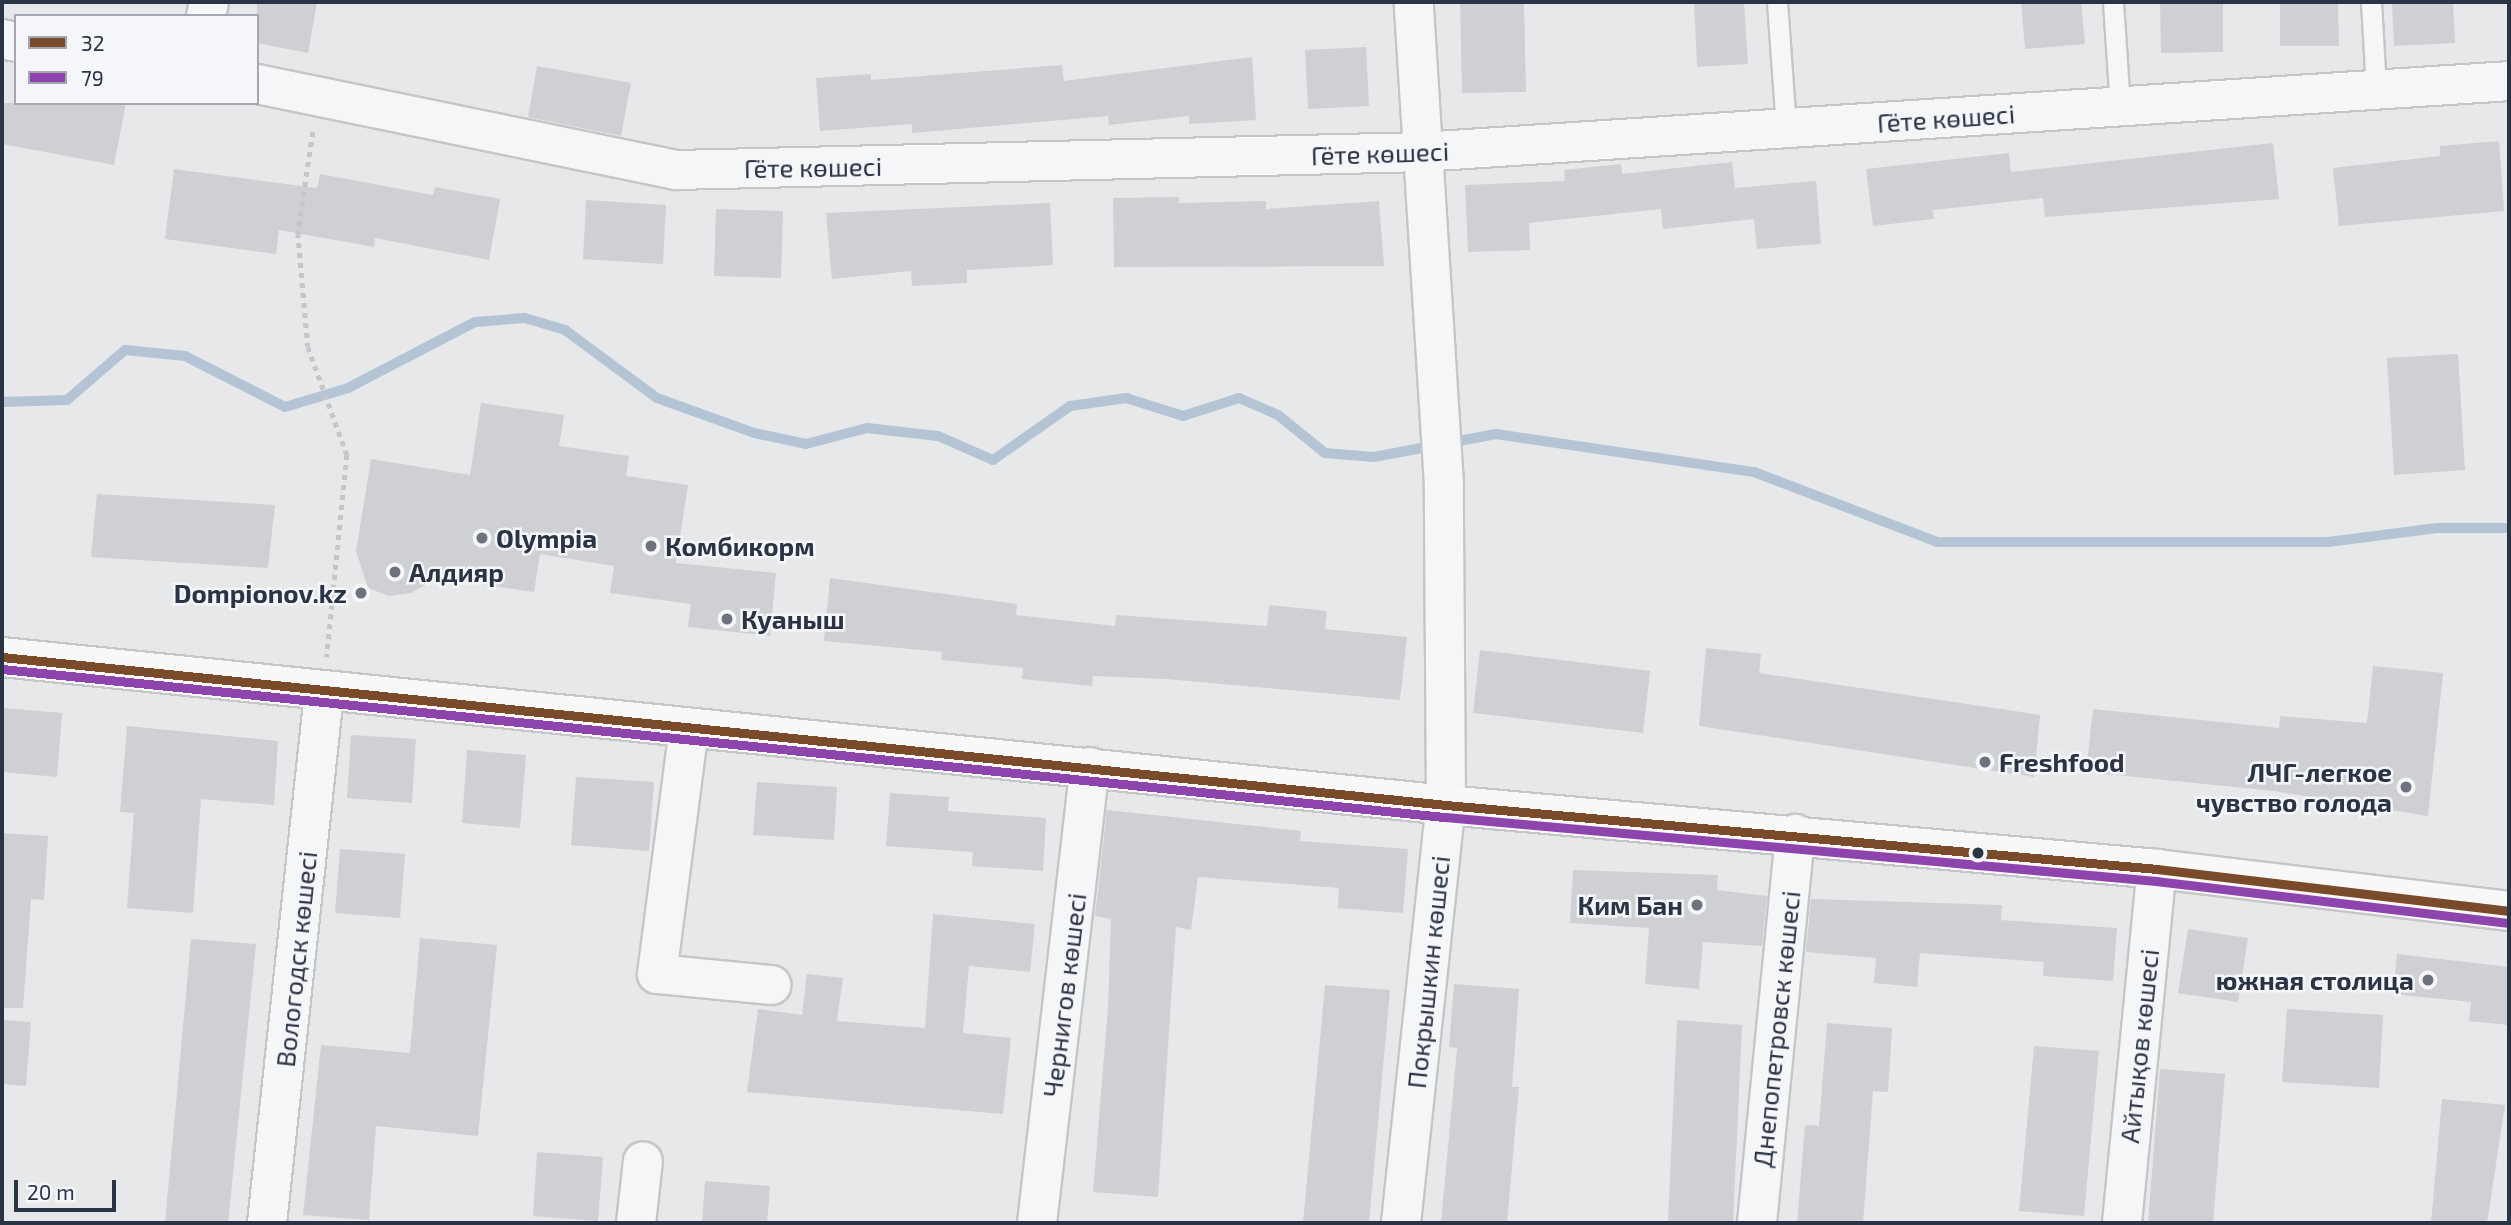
<!DOCTYPE html>
<meta charset="utf-8">
<style>
body{margin:0}
#map{position:relative;width:2511px;height:1225px;overflow:hidden;background:#e6e8ea;font-family:"Exo 2",sans-serif}
div>[style]{position:absolute}
[style*='--x']{left:calc(var(--x)*1px);top:calc(var(--y)*1px);width:calc(var(--w)*1px);rotate:calc(var(--a)*1deg)}
.stream>*{height:10px;margin:-5px;padding:0 5px;transform-origin:5px;border-radius:5px;background:#b4c4d5}
.building>*{inset:0;background:#ced0d3}
.path>*{height:4.5px;margin-top:-2.25px;transform-origin:0;background:repeating-linear-gradient(90deg,#c5c6ca 0 5px,transparent 0 10px)}
.roads{filter:drop-shadow(2px 0 #c4c6c8) drop-shadow(-2px 0 #c4c6c8) drop-shadow(0 2px #c4c6c8) drop-shadow(0 -2px #c4c6c8)}
.lane>*{height:19px;margin:-9.5px;padding:0 9.5px;transform-origin:9.5px;border-radius:9.5px;background:#f5f6f7}
.street>*{height:38px;margin:-19px;padding:0 19px;transform-origin:19px;border-radius:19px;background:#f5f6f7}
.secondary>*{height:38px;margin:-19px;padding:0 19px;transform-origin:19px;border-radius:19px;background:#f8f8f8}
.bus-1>*{height:9px;margin:-4.5px;padding:0 4.5px;transform-origin:4.5px;border-radius:4.5px;background:#7a4b2a}
.bus-2>*{height:9px;margin:-4.5px;padding:0 4.5px;transform-origin:4.5px;border-radius:4.5px;background:#8e44ad}
.dots>*{width:19px;height:19px;translate:-50% -50%;box-sizing:border-box;border:4px solid #f4f6f9;border-radius:50%}
span{translate:-50% -50%;white-space:nowrap;text-align:center;line-height:1.15;-webkit-text-stroke:5px #f4f6f9;paint-order:stroke}
.street-label{font-size:26px;color:#2b3445}
.poi-label{font-size:26px;color:#2b3445;font-weight:700}
.left{translate:0 -50%;text-align:left}
.right{translate:-100% -50%;text-align:right}
.frame{position:absolute;inset:0;border:4px solid #2b3445;pointer-events:none}
.legend{position:absolute;left:14px;top:14px;width:245px;height:91px;box-sizing:border-box;background:#f4f6f9;border:2px solid #a4a8b1;margin:0;padding:9px 12px;list-style:none;font-size:21px;color:#2b3445}
.legend li{display:flex;align-items:center;gap:14px;height:35px}
.legend b{width:35px;border:2px solid #a4a8b1}
.scale{position:absolute;left:14px;top:1180px;width:102px;height:32px;box-sizing:border-box;border:4px solid #2b3445;border-top:0;padding-left:9px;font-size:21px;line-height:24px;white-space:nowrap;color:#2b3445;-webkit-text-stroke:5px #f4f6f9;paint-order:stroke}
</style>
<div id="map">
<div class="stream">
<div style="--x:2;--y:402;--w:65;--a:-1.8"></div>
<div style="--x:67;--y:400;--w:77;--a:-40.8"></div>
<div style="--x:125;--y:350;--w:60;--a:5.7"></div>
<div style="--x:185;--y:356;--w:112;--a:27"></div>
<div style="--x:285;--y:407;--w:66;--a:-16.8"></div>
<div style="--x:348;--y:388;--w:143;--a:-27.5"></div>
<div style="--x:475;--y:322;--w:50;--a:-4.6"></div>
<div style="--x:525;--y:318;--w:42;--a:16.7"></div>
<div style="--x:565;--y:330;--w:114;--a:36.5"></div>
<div style="--x:657;--y:398;--w:103;--a:19.8"></div>
<div style="--x:754;--y:433;--w:53;--a:11.9"></div>
<div style="--x:806;--y:444;--w:63;--a:-14.7"></div>
<div style="--x:867;--y:428;--w:71;--a:6.4"></div>
<div style="--x:938;--y:436;--w:60;--a:23.6"></div>
<div style="--x:993;--y:460;--w:94;--a:-35"></div>
<div style="--x:1070;--y:406;--w:57;--a:-8.1"></div>
<div style="--x:1126;--y:398;--w:60;--a:17.5"></div>
<div style="--x:1183;--y:416;--w:59;--a:-17.8"></div>
<div style="--x:1239;--y:398;--w:43;--a:23.6"></div>
<div style="--x:1278;--y:415;--w:60;--a:39"></div>
<div style="--x:1325;--y:453;--w:49;--a:4.7"></div>
<div style="--x:1374;--y:457;--w:124;--a:-10.7"></div>
<div style="--x:1496;--y:434;--w:261;--a:8.4"></div>
<div style="--x:1754;--y:472;--w:196;--a:20.9"></div>
<div style="--x:1937;--y:542;--w:391;--a:0"></div>
<div style="--x:2328;--y:542;--w:110;--a:-7.3"></div>
<div style="--x:2437;--y:528;--w:72;--a:0"></div>
</div>
<div class="building">
<div style="clip-path:polygon(257px 2px,317px 2px,308px 53px,257px 43px)"></div>
<div style="clip-path:polygon(1460px 2px,1524px 2px,1526px 92px,1462px 93px)"></div>
<div style="clip-path:polygon(1694px 2px,1744px 2px,1748px 64px,1697px 67px)"></div>
<div style="clip-path:polygon(2021px 2px,2081px 2px,2085px 44px,2025px 49px)"></div>
<div style="clip-path:polygon(2160px 2px,2223px 2px,2223px 52px,2161px 53px)"></div>
<div style="clip-path:polygon(2280px 2px,2338px 2px,2339px 46px,2280px 46px)"></div>
<div style="clip-path:polygon(2392px 2px,2453px 2px,2455px 43px,2394px 46px)"></div>
<div style="clip-path:polygon(1366px 47px,1369px 106px,1308px 109px,1305px 50px)"></div>
<div style="clip-path:polygon(1252px 57px,1256px 120px,1189px 124px,1189px 116px,1109px 125px,1108px 116px,912px 133px,912px 124px,820px 131px,816px 78px,871px 74px,871px 80px,1062px 65px,1064px 81px)"></div>
<div style="clip-path:polygon(537px 66px,631px 83px,621px 136px,528px 117px)"></div>
<div style="clip-path:polygon(2px 103px,126px 103px,114px 165px,2px 144px)"></div>
<div style="clip-path:polygon(2499px 141px,2504px 211px,2339px 226px,2333px 168px,2440px 156px,2440px 146px)"></div>
<div style="clip-path:polygon(2273px 143px,2279px 199px,2045px 217px,2043px 198px,1933px 210px,1934px 219px,1873px 226px,1866px 169px,2009px 153px,2011px 172px)"></div>
<div style="clip-path:polygon(1732px 162px,1735px 188px,1816px 181px,1821px 244px,1757px 249px,1754px 219px,1663px 229px,1661px 209px,1529px 223px,1530px 250px,1468px 252px,1465px 185px,1565px 181px,1564px 170px,1621px 164px,1622px 174px)"></div>
<div style="clip-path:polygon(174px 169px,317px 188px,320px 174px,433px 195px,435px 187px,500px 199px,489px 260px,375px 238px,374px 247px,279px 230px,276px 254px,165px 239px)"></div>
<div style="clip-path:polygon(1179px 197px,1179px 203px,1266px 201px,1266px 209px,1379px 201px,1384px 266px,1114px 267px,1113px 198px)"></div>
<div style="clip-path:polygon(586px 200px,666px 205px,663px 264px,583px 259px)"></div>
<div style="clip-path:polygon(1050px 203px,1053px 265px,967px 270px,967px 283px,912px 286px,911px 271px,832px 279px,826px 213px)"></div>
<div style="clip-path:polygon(716px 209px,783px 211px,781px 278px,714px 276px)"></div>
<div style="clip-path:polygon(2458px 354px,2465px 470px,2394px 475px,2387px 358px)"></div>
<div style="clip-path:polygon(481px 403px,564px 415px,559px 446px,629px 456px,626px 476px,688px 485px,676px 563px,776px 573px,770px 636px,688px 627px,691px 604px,610px 593px,614px 566px,540px 554px,534px 592px,437px 578px,411px 593px,389px 596px,368px 588px,356px 551px,371px 459px,470px 475px)"></div>
<div style="clip-path:polygon(97px 494px,275px 505px,268px 568px,91px 557px)"></div>
<div style="clip-path:polygon(830px 578px,1017px 604px,1016px 615px,1115px 626px,1116px 615px,1267px 626px,1269px 605px,1327px 611px,1325px 629px,1407px 637px,1400px 700px,1166px 679px,1093px 676px,1092px 686px,1022px 679px,1023px 668px,941px 660px,942px 652px,824px 641px)"></div>
<div style="clip-path:polygon(1706px 648px,1761px 654px,1759px 673px,2040px 715px,2034px 777px,1699px 726px)"></div>
<div style="clip-path:polygon(1480px 650px,1650px 671px,1643px 733px,1473px 713px)"></div>
<div style="clip-path:polygon(2373px 666px,2443px 673px,2428px 816px,2274px 791px,2086px 772px,2093px 709px,2279px 728px,2280px 716px,2367px 723px)"></div>
<div style="clip-path:polygon(2px 708px,62px 713px,57px 777px,2px 772px)"></div>
<div style="clip-path:polygon(127px 726px,278px 741px,274px 805px,201px 799px,193px 913px,127px 908px,134px 813px,120px 812px)"></div>
<div style="clip-path:polygon(351px 735px,416px 739px,412px 803px,347px 798px)"></div>
<div style="clip-path:polygon(467px 750px,526px 755px,520px 828px,462px 823px)"></div>
<div style="clip-path:polygon(576px 777px,654px 782px,649px 851px,571px 845px)"></div>
<div style="clip-path:polygon(757px 782px,837px 787px,834px 840px,753px 835px)"></div>
<div style="clip-path:polygon(890px 793px,949px 797px,948px 811px,1046px 818px,1043px 871px,972px 866px,973px 852px,886px 846px)"></div>
<div style="clip-path:polygon(1107px 810px,1301px 831px,1300px 841px,1408px 849px,1403px 913px,1338px 908px,1339px 888px,1198px 877px,1191px 930px,1176px 927px,1158px 1197px,1093px 1192px,1108px 1007px,1111px 919px,1095px 916px)"></div>
<div style="clip-path:polygon(2px 833px,48px 836px,44px 900px,31px 899px,23px 1008px,2px 1008px)"></div>
<div style="clip-path:polygon(340px 849px,405px 854px,400px 918px,335px 913px)"></div>
<div style="clip-path:polygon(1573px 870px,1718px 875px,1717px 890px,1767px 896px,1762px 946px,1703px 942px,1699px 989px,1645px 984px,1649px 928px,1570px 923px)"></div>
<div style="clip-path:polygon(1811px 899px,2002px 905px,2001px 920px,2117px 928px,2113px 981px,2043px 976px,2044px 962px,1920px 953px,1917px 987px,1874px 983px,1876px 958px,1806px 952px)"></div>
<div style="clip-path:polygon(933px 914px,1035px 924px,1030px 972px,969px 966px,963px 1033px,1011px 1038px,1003px 1114px,747px 1092px,758px 1009px,802px 1015px,807px 974px,843px 978px,837px 1021px,925px 1028px)"></div>
<div style="clip-path:polygon(2188px 929px,2248px 938px,2238px 1002px,2178px 993px)"></div>
<div style="clip-path:polygon(420px 938px,497px 945px,478px 1136px,376px 1126px,369px 1220px,303px 1215px,321px 1045px,410px 1053px)"></div>
<div style="clip-path:polygon(191px 939px,256px 944px,228px 1223px,165px 1223px)"></div>
<div style="clip-path:polygon(2397px 954px,2509px 967px,2509px 1025px,2469px 1021px,2471px 1002px,2393px 994px)"></div>
<div style="clip-path:polygon(1454px 984px,1519px 989px,1512px 1087px,1519px 1087px,1507px 1223px,1441px 1223px,1457px 1048px,1449px 1047px)"></div>
<div style="clip-path:polygon(1325px 985px,1390px 990px,1369px 1223px,1303px 1223px)"></div>
<div style="clip-path:polygon(2287px 1009px,2383px 1015px,2379px 1088px,2282px 1082px)"></div>
<div style="clip-path:polygon(2px 1020px,31px 1022px,26px 1086px,2px 1084px)"></div>
<div style="clip-path:polygon(1677px 1020px,1742px 1025px,1733px 1223px,1668px 1223px)"></div>
<div style="clip-path:polygon(1827px 1023px,1892px 1028px,1888px 1092px,1873px 1091px,1863px 1223px,1797px 1223px,1805px 1125px,1819px 1126px)"></div>
<div style="clip-path:polygon(2034px 1046px,2099px 1051px,2084px 1216px,2019px 1211px)"></div>
<div style="clip-path:polygon(2160px 1069px,2225px 1074px,2213px 1223px,2148px 1223px)"></div>
<div style="clip-path:polygon(2442px 1099px,2505px 1105px,2487px 1223px,2431px 1223px)"></div>
<div style="clip-path:polygon(537px 1152px,603px 1157px,598px 1221px,533px 1216px)"></div>
<div style="clip-path:polygon(705px 1181px,770px 1186px,767px 1223px,702px 1223px)"></div>
</div>
<div class="path">
<div style="--x:313;--y:132;--w:102;--a:98.4"></div>
<div style="--x:298;--y:233;--w:114;--a:85"></div>
<div style="--x:308;--y:347;--w:115;--a:70.1"></div>
<div style="--x:347;--y:455;--w:203;--a:95.7"></div>
</div>
<div class="roads">
<div class="lane">
<div style="--x:1777;--y:2;--w:126;--a:85.9"></div>
<div style="--x:2113;--y:2;--w:105;--a:86.2"></div>
<div style="--x:2371;--y:2;--w:88;--a:86.7"></div>
</div>
<div class="street">
<div style="--x:206;--y:16;--w:14;--a:-78"></div>
<div style="--x:2;--y:39;--w:14;--a:12"></div>
<div style="--x:257;--y:84;--w:428;--a:11.6"></div>
<div style="--x:676;--y:170;--w:745;--a:-1.38"></div>
<div style="--x:1421;--y:152;--w:1090;--a:-3.73"></div>
<div style="--x:689;--y:728;--w:248;--a:97.4"></div>
<div style="--x:657;--y:974;--w:115;--a:5.5"></div>
<div style="--x:267;--y:1223;--w:532;--a:-83.85"></div>
<div style="--x:636;--y:1223;--w:62;--a:-83.6"></div>
<div style="--x:1037;--y:1223;--w:459;--a:-83.4"></div>
<div style="--x:1401;--y:1223;--w:420;--a:-83.9"></div>
<div style="--x:1446;--y:805;--w:320;--a:-90.4"></div>
<div style="--x:1444;--y:485;--w:484;--a:-93.6"></div>
<div style="--x:1757;--y:1223;--w:391;--a:-84.4"></div>
<div style="--x:2122;--y:1223;--w:356;--a:-84.4"></div>
</div>
<div class="secondary">
<div style="--x:2;--y:657;--w:1452;--a:5.85"></div>
<div style="--x:1446;--y:805;--w:714;--a:5.14"></div>
<div style="--x:2157;--y:869;--w:354;--a:6.8"></div>
</div>
</div>
<div class="bus-1">
<div style="--x:2;--y:657;--w:1452;--a:5.85"></div>
<div style="--x:1446;--y:805;--w:714;--a:5.14"></div>
<div style="--x:2157;--y:869;--w:354;--a:6.8"></div>
</div>
<div class="bus-2">
<div style="--x:2;--y:669;--w:1451;--a:5.86"></div>
<div style="--x:1445;--y:817;--w:714;--a:5.14"></div>
<div style="--x:2156;--y:881;--w:354;--a:6.8"></div>
</div>
<div class="dots">
<div style="left:482px;top:538px;background:#6c737f"></div>
<div style="left:651px;top:546px;background:#6c737f"></div>
<div style="left:395px;top:572px;background:#6c737f"></div>
<div style="left:361px;top:593px;background:#6c737f"></div>
<div style="left:727px;top:619px;background:#6c737f"></div>
<div style="left:1985px;top:762px;background:#6c737f"></div>
<div style="left:2406px;top:787px;background:#6c737f"></div>
<div style="left:1978px;top:853px;background:#2b3445"></div>
<div style="left:1697px;top:905px;background:#6c737f"></div>
<div style="left:2428px;top:980px;background:#6c737f"></div>
</div>
<div class="street-label">
<span style="left:1946px;top:118px;rotate:-4deg">Гёте көшесі</span>
<span style="left:1380px;top:153px;rotate:-2deg">Гёте көшесі</span>
<span style="left:813px;top:167px;rotate:-1deg">Гёте көшесі</span>
<span style="left:296px;top:959px;rotate:-84deg">Вологодск көшесі</span>
<span style="left:1428px;top:972px;rotate:-84deg">Покрышкин көшесі</span>
<span style="left:1064px;top:995px;rotate:-83deg">Чернигов көшесі</span>
<span style="left:1776px;top:1029px;rotate:-84deg">Днепопетровск көшесі</span>
<span style="left:2139px;top:1046px;rotate:-84deg">Айтықов көшесі</span>
</div>
<div class="poi-label">
<span class="left" style="left:496px;top:538px">Olympia</span>
<span class="left" style="left:665px;top:546px">Комбикорм</span>
<span class="left" style="left:409px;top:572px">Алдияр</span>
<span class="right" style="left:347px;top:593px">Dompionov.kz</span>
<span class="left" style="left:741px;top:619px">Куаныш</span>
<span class="left" style="left:1999px;top:762px">Freshfood</span>
<span class="right" style="left:2392px;top:787px">ЛЧГ-легкое<br>чувство голода</span>
<span class="right" style="left:1683px;top:905px">Ким Бан</span>
<span class="right" style="left:2414px;top:980px">южная столица</span>
</div>
<div class="frame"></div>
<ul class="legend">
<li><b style="height:9px;background:#7a4b2a"></b>32</li>
<li><b style="height:9px;background:#8e44ad"></b>79</li>
</ul>
<div class="scale">20 m</div>
</div>
